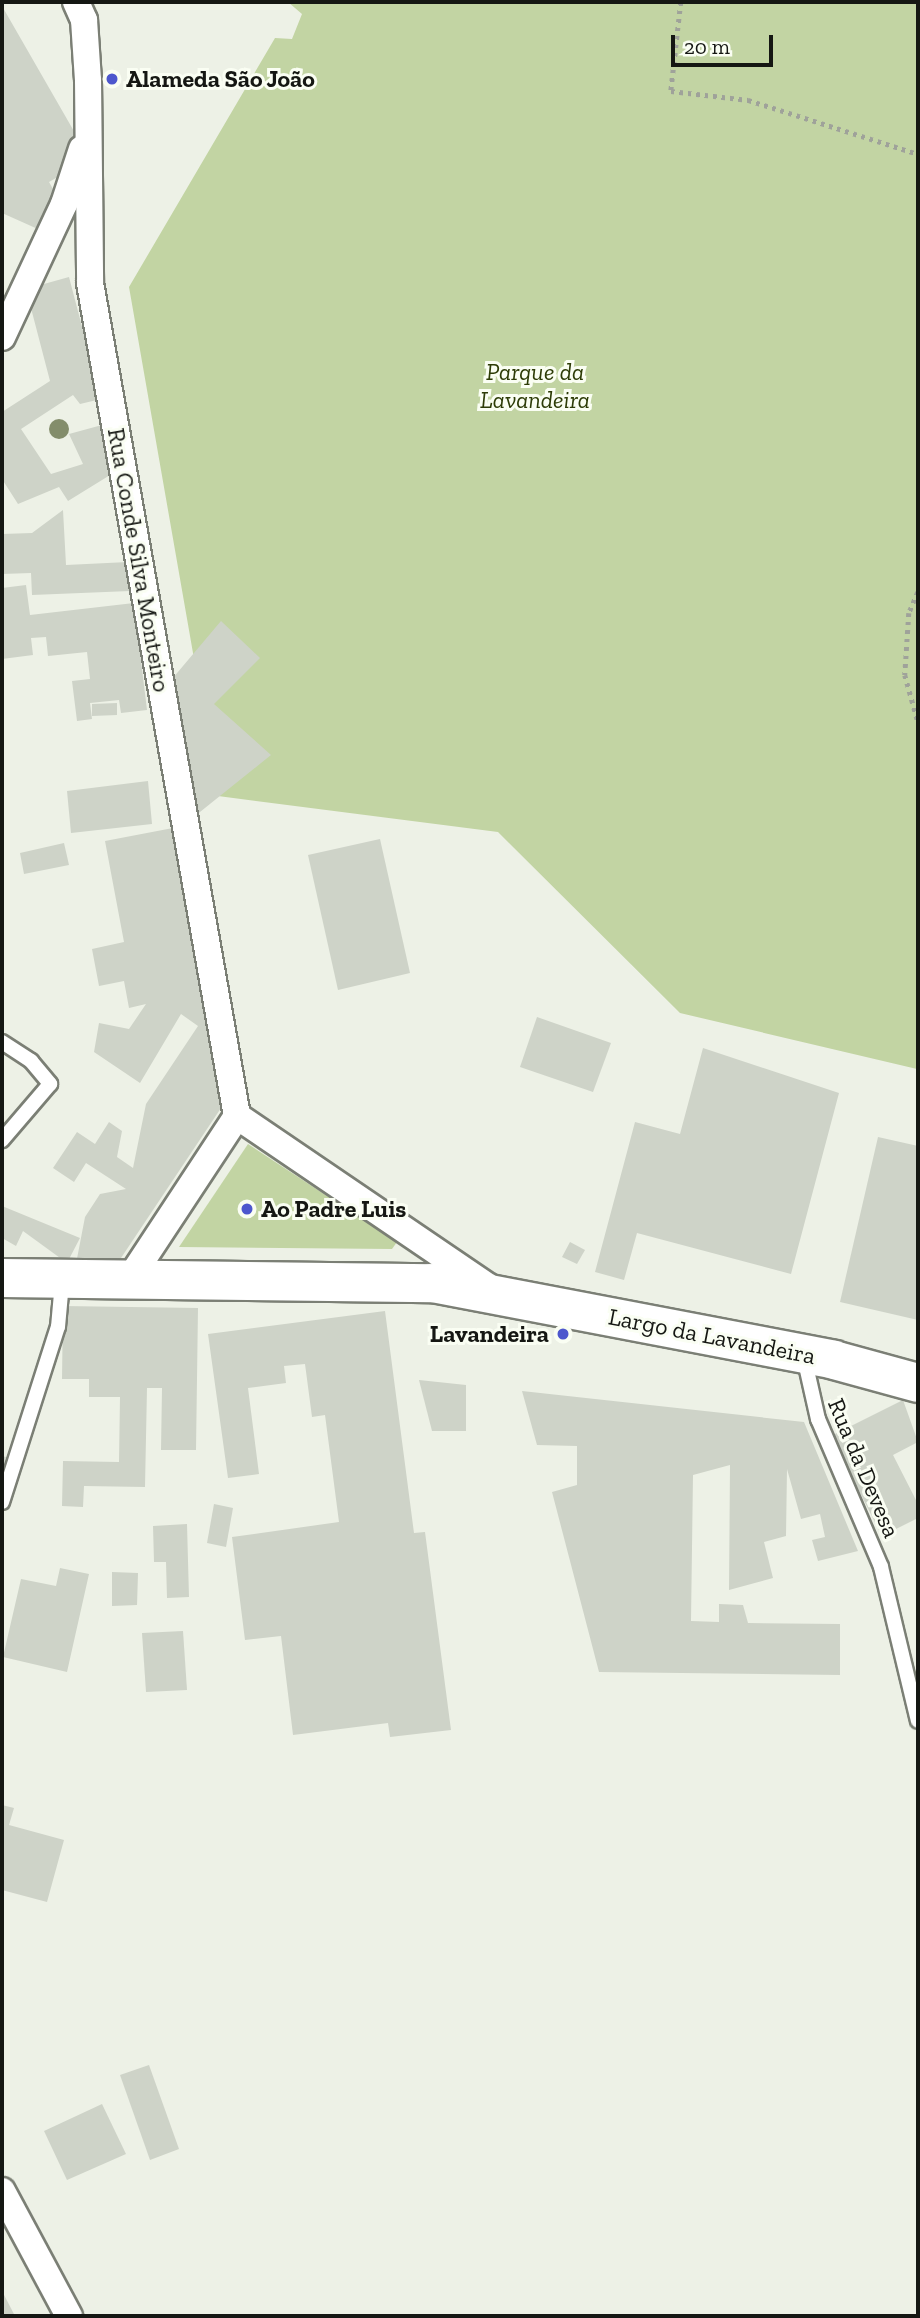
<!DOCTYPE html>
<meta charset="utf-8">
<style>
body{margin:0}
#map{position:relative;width:920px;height:2318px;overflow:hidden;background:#edf1e6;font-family:"Zilla Slab",serif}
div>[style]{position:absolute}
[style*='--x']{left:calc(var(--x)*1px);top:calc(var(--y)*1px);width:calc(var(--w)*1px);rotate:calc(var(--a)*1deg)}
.green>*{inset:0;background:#c2d4a3}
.building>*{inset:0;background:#ced3c8}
.path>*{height:4.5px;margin-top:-2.25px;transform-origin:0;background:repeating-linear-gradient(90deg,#9fa29a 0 3.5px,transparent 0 8.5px)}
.roads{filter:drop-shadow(2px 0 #7b7f75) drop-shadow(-2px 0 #7b7f75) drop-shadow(0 2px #7b7f75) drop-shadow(0 -2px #7b7f75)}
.lane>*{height:14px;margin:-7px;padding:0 7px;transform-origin:7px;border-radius:7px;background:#fff}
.street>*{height:26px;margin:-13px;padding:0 13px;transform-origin:13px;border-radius:13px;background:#fff}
.secondary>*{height:38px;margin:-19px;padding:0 19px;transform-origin:19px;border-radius:19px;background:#fff}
.trees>*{width:20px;height:20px;margin:-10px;border-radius:50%;background:#838d6b}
.dots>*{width:19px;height:19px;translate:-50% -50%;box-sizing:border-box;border:4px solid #fafef3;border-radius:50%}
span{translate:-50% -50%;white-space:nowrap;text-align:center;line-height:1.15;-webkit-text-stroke:6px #fafef3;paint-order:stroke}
.poi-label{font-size:24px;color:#151713;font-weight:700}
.left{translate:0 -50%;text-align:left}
.right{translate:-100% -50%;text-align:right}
.park-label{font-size:24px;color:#2d3c07;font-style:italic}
.street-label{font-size:24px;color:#151713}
.frame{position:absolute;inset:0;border:4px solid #151713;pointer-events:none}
.scale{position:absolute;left:671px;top:35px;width:102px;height:32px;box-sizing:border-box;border:4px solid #151713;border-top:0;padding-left:9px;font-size:21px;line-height:24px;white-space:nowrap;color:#151713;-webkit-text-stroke:5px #fafef3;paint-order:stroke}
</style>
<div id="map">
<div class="green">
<div style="clip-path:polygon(288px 2px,918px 2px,917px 1069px,680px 1013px,498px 832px,218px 796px,129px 287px,275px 38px,292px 39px,302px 14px)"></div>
<div style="clip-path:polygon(248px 1144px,397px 1242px,392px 1249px,179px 1247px)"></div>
</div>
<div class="building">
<div style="clip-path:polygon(2px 6px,75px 133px,63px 174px,49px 182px,53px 189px,40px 230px,2px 213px)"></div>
<div style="clip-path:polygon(69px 277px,101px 399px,80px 404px,73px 395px,21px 429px,51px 474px,83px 464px,69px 434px,102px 425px,115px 472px,68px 501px,59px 487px,18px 504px,2px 479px,2px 412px,50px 381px,26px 289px)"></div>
<div style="clip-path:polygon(63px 510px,66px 565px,128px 562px,130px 591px,32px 595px,31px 573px,2px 574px,2px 534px,32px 533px)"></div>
<div style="clip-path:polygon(26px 585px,30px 615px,134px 603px,147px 710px,121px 713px,119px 700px,90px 703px,92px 719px,77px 721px,72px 681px,90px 679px,87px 652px,48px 656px,46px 637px,31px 638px,33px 655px,2px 659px,2px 588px)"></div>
<div style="clip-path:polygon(221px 621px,260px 658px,214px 704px,271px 755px,195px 816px,172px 679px)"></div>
<div style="clip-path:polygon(117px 703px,117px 715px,92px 716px,92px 704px)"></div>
<div style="clip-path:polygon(148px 781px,152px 824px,71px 833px,67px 791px)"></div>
<div style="clip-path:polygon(173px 828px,225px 1102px,119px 1261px,75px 1269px,85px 1217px,100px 1194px,126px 1189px,86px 1163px,74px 1182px,53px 1168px,77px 1132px,95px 1144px,109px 1122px,122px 1131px,117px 1157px,133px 1168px,146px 1104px,198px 1026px,181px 1014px,140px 1083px,94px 1052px,99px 1023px,129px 1029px,146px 1004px,129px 1008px,124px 981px,99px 986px,92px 949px,124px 942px,105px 841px)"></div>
<div style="clip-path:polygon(380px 839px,410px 973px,338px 990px,308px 855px)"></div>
<div style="clip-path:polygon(64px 843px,69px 865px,24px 874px,20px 853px)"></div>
<div style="clip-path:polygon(537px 1017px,611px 1043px,593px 1092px,520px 1067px)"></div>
<div style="clip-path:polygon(703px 1048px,839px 1093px,791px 1274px,637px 1233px,624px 1280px,595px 1272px,635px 1122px,680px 1134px)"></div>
<div style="clip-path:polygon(878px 1137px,918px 1146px,918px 1320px,840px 1302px)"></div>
<div style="clip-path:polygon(2px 1206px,80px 1238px,67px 1263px,23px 1231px,16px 1246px,2px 1238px)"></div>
<div style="clip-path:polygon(570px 1242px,585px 1250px,577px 1264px,562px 1257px)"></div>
<div style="clip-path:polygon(63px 1306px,198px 1308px,196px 1450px,161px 1450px,162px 1388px,147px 1388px,145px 1487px,84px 1486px,83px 1507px,62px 1506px,63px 1461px,119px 1462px,120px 1397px,89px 1397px,89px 1379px,62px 1379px)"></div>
<div style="clip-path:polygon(385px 1311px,414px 1533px,425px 1532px,451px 1730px,390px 1737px,388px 1723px,293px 1735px,281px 1636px,245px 1640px,232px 1537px,339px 1522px,325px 1415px,312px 1417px,305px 1364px,284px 1366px,286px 1383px,248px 1388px,259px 1474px,228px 1478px,208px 1334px)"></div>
<div style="clip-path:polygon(419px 1380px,466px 1385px,466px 1431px,432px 1431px)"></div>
<div style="clip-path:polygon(522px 1391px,804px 1422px,858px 1551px,818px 1561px,812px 1540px,825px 1537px,820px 1514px,801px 1519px,787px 1469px,786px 1536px,764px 1542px,773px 1578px,729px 1590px,730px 1465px,693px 1475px,691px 1621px,719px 1622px,719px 1604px,743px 1605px,748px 1623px,840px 1624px,840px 1675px,599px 1672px,552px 1492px,577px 1485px,577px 1446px,537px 1445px)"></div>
<div style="clip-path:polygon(903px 1400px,918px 1442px,893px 1455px,918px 1504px,918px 1518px,882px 1536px,831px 1436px)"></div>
<div style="clip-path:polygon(2px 1456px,6px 1457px,3px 1473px,2px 1473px)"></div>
<div style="clip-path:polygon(214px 1504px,233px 1508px,226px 1547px,207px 1543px)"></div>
<div style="clip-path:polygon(187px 1524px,189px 1597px,167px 1598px,166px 1562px,154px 1562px,153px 1526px)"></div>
<div style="clip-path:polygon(60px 1568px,89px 1574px,67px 1672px,3px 1657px,21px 1579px,56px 1586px)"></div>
<div style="clip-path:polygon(112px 1572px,138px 1573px,137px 1605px,112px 1606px)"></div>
<div style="clip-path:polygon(183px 1631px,187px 1690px,146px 1692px,142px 1633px)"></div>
<div style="clip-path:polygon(2px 1805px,14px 1808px,9px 1825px,64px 1840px,47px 1902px,2px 1890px)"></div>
<div style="clip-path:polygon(149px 2065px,179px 2149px,150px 2160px,120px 2075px)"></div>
<div style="clip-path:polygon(102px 2104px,126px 2154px,67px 2180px,44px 2131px)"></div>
<div style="clip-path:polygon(2px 2291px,15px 2316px,2px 2316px)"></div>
</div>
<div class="path">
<div style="--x:681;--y:2;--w:90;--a:96.4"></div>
<div style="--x:671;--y:91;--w:78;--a:6.7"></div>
<div style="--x:748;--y:100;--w:178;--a:17.6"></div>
<div style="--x:918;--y:592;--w:23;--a:113"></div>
<div style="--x:909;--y:613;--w:62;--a:93.7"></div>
<div style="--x:905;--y:675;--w:49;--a:74.5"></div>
</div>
<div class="roads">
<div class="lane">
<div style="--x:2;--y:1042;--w:35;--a:33"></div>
<div style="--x:31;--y:1061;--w:30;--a:50"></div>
<div style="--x:50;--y:1084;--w:74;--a:130.6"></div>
<div style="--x:804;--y:1357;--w:64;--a:77.3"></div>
<div style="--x:818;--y:1419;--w:161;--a:66.9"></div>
<div style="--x:881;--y:1567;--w:158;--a:76.5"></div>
<div style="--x:2;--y:1502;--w:184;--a:-72.3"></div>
<div style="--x:58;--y:1327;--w:45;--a:-84.9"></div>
</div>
<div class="street">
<div style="--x:76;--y:2;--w:20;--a:66"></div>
<div style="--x:84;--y:20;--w:60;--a:86.2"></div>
<div style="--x:88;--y:80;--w:203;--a:89.4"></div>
<div style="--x:90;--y:283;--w:846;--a:79.99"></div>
<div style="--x:2;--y:337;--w:147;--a:-65"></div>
<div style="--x:64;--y:204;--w:58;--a:-71.9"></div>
<div style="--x:237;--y:1116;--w:310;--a:34.2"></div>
<div style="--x:127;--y:1283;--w:200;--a:-56.6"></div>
<div style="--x:2;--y:2191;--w:142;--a:61.8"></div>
</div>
<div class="secondary">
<div style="--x:2;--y:1278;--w:430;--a:0.7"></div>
<div style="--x:432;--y:1283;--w:409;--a:10.8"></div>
<div style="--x:834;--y:1360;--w:87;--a:15.3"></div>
</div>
</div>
<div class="trees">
<div style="left:59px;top:429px"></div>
</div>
<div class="dots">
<div style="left:112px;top:79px;background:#4d57cd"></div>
<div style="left:247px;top:1209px;background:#4d57cd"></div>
<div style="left:563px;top:1334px;background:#4d57cd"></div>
</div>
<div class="poi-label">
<span class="left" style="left:126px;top:79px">Alameda São João</span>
<span class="left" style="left:261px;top:1209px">Ao Padre Luis</span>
<span class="right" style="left:549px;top:1334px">Lavandeira</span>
</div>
<div class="park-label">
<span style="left:535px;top:386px">Parque da<br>Lavandeira</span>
</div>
<div class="street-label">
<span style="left:139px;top:560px;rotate:80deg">Rua Conde Silva Monteiro</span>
<span style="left:712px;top:1336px;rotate:11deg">Largo da Lavandeira</span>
<span style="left:864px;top:1468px;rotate:67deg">Rua da Devesa</span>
</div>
<div class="frame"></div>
<div class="scale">20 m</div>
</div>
